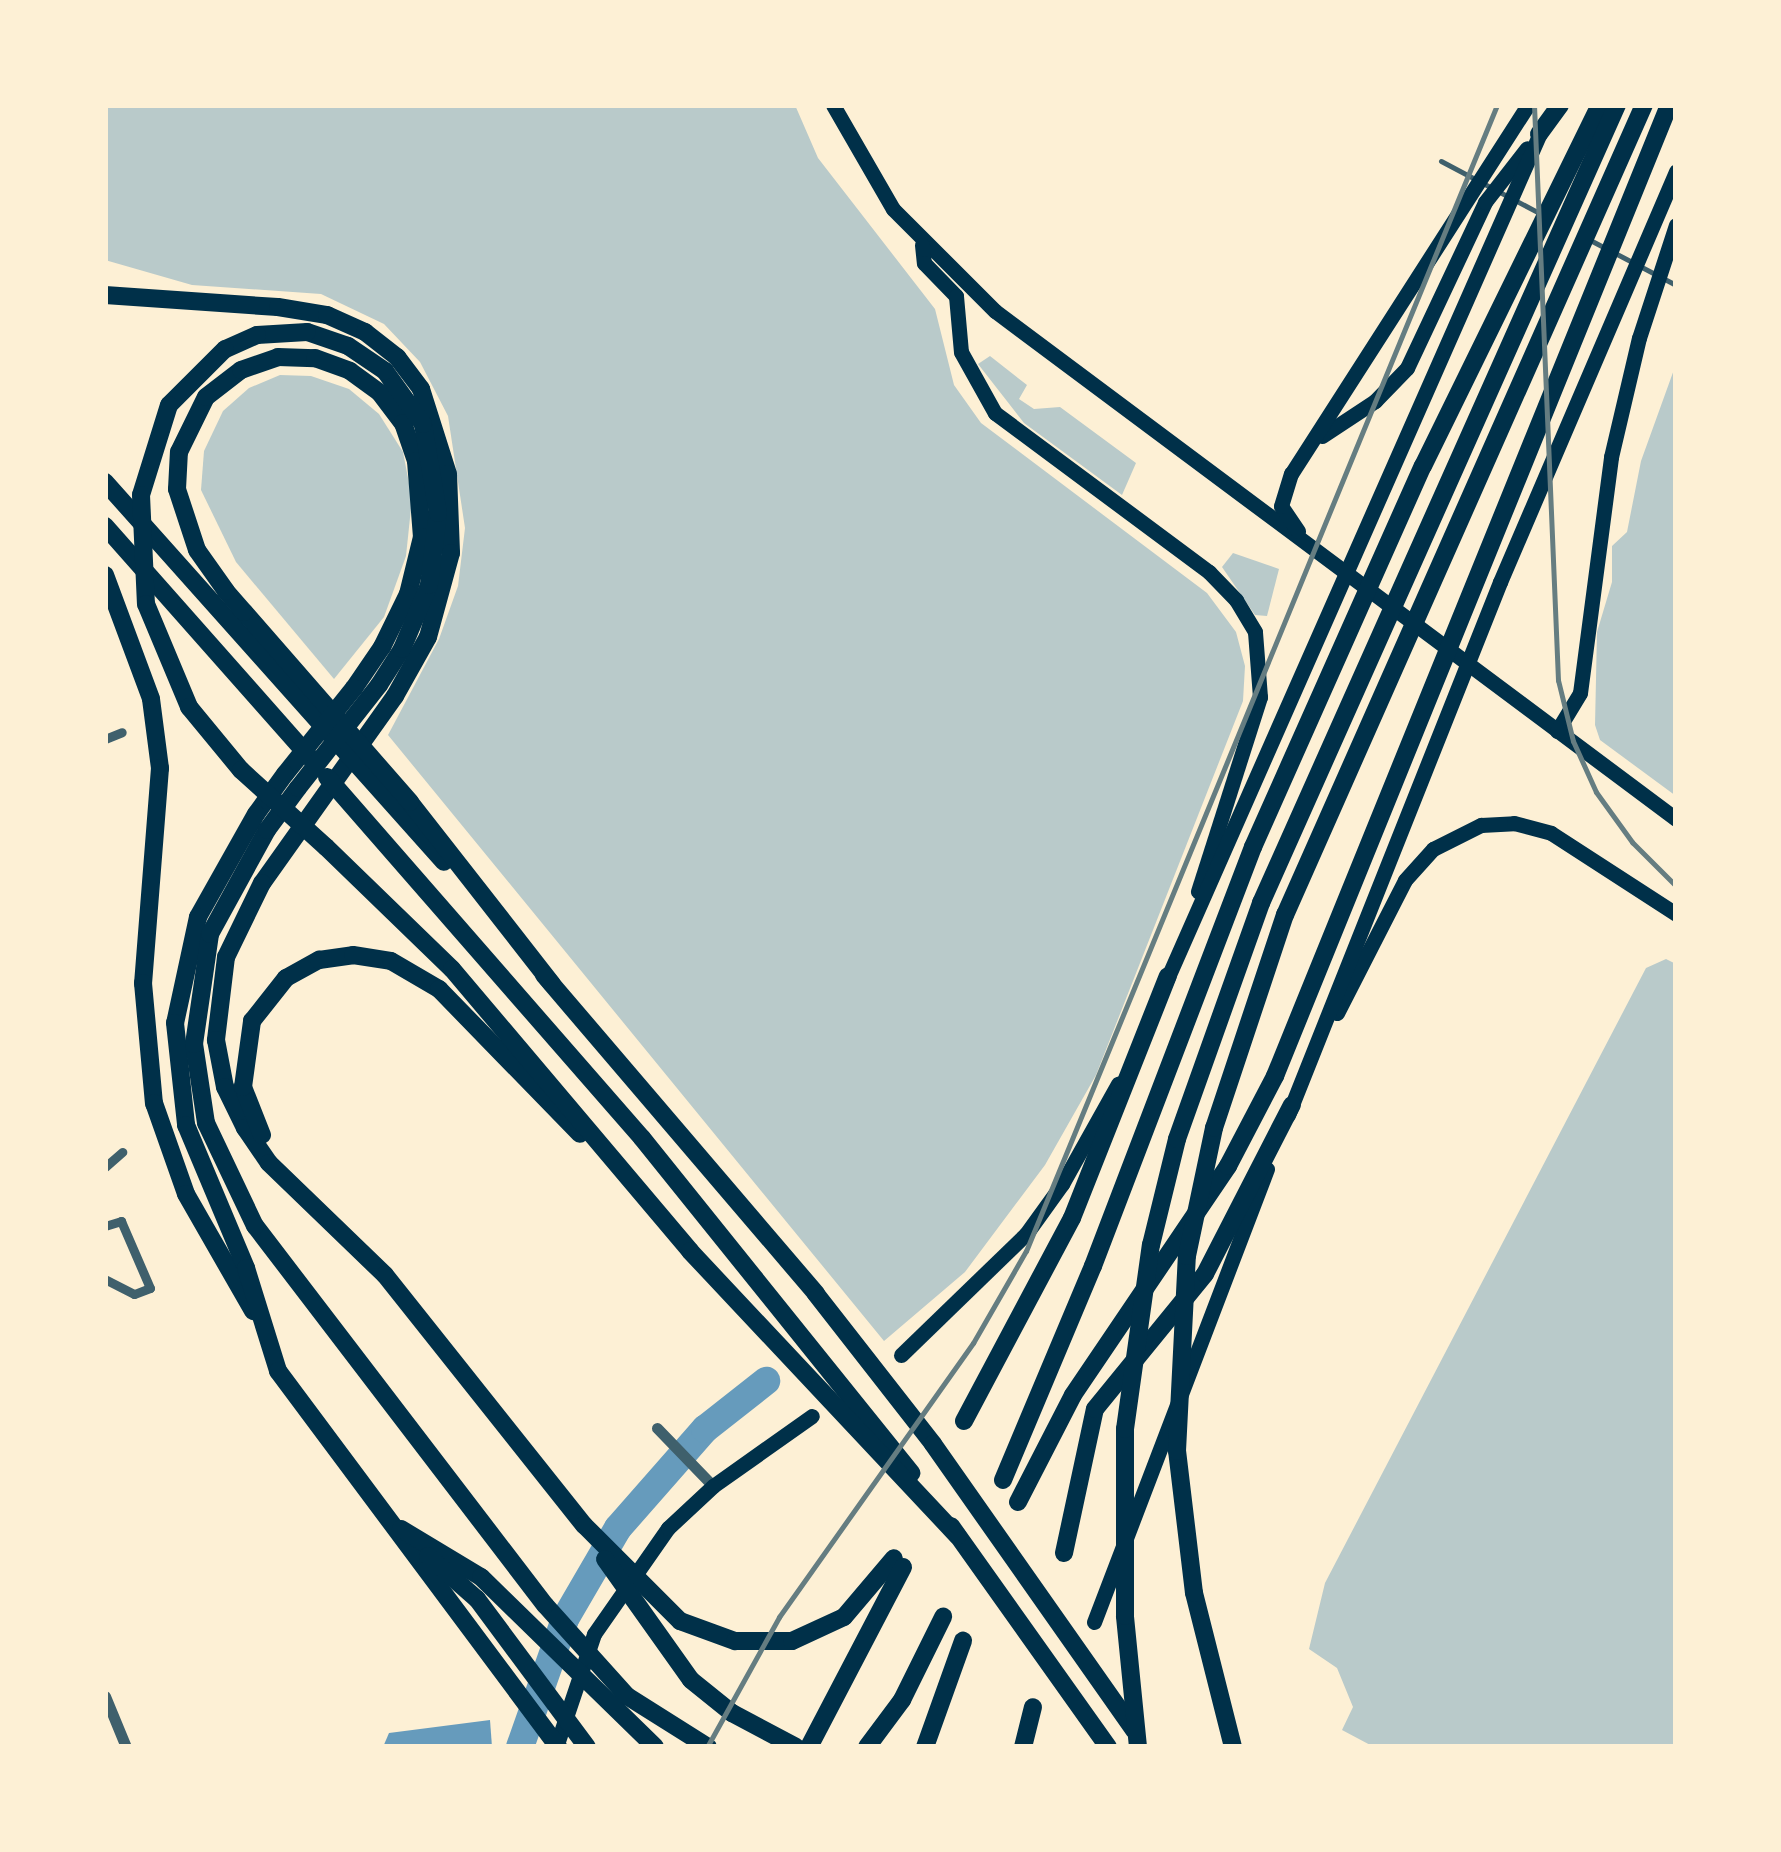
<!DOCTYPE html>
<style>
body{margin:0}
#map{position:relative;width:1781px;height:1852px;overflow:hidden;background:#fdf0d5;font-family:"Noto Sans",sans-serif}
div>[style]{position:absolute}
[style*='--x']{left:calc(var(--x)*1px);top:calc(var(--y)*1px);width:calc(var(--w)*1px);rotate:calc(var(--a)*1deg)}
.green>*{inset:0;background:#b9caca}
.water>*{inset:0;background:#669bbc}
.river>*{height:28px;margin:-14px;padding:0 14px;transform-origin:14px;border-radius:14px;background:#669bbc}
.service>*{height:5px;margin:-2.5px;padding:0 2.5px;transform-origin:2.5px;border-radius:2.5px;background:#3f606c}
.minor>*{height:9px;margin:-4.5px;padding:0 4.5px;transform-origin:4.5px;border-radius:4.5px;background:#3f606c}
.tertiary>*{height:11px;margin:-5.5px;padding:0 5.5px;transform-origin:5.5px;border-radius:5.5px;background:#3f606c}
.primary>*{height:15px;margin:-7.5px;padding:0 7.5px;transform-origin:7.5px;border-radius:7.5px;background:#003049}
.motorway>*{height:18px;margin:-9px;padding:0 9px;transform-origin:9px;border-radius:9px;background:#003049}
.rail>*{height:5px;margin:-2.5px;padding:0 2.5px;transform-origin:2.5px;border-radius:2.5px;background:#657d81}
span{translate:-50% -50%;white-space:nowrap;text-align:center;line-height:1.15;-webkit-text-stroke:10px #fdf0d5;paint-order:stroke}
.frame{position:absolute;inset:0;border:108px solid #fdf0d5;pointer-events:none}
</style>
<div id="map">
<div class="green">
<div style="clip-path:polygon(105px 105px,795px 105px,818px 158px,935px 309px,954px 385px,981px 423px,1207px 593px,1236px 632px,1245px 666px,1243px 701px,1096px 1075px,1045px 1165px,965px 1272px,884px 1341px,388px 735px,439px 639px,458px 586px,465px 528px,448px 416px,420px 362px,384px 324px,321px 294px,192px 285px,105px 260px)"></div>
<div style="clip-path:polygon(990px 356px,1027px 385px,1019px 399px,1034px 409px,1060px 407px,1136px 463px,1122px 495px,1024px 423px,978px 364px)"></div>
<div style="clip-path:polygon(1676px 364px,1676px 796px,1600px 740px,1595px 725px,1597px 632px,1612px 582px,1612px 546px,1627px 532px,1641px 461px)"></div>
<div style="clip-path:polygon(280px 375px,311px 376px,349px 389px,379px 414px,403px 452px,412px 499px,406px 556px,384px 617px,334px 679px,236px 562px,201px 490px,204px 451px,223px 411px,249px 388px)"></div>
<div style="clip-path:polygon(1233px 553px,1279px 569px,1267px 616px,1255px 615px,1222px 567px)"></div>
<div style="clip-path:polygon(1666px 959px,1676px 964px,1676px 1747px,1374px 1747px,1342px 1730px,1353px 1707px,1337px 1668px,1309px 1649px,1325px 1583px,1646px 968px)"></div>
</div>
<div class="water">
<div style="clip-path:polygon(490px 1720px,492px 1747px,383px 1747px,389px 1733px)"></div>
</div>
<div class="river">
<div style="--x:520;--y:1747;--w:136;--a:-70.6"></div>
<div style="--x:565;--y:1619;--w:105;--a:-59.8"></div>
<div style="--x:618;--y:1528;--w:132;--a:-48.7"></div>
<div style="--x:705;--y:1429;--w:78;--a:-38.2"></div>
</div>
<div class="service">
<div style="--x:1441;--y:161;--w:113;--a:27.9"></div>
<div style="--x:1590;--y:240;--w:97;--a:27.6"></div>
</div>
<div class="minor">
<div style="--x:105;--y:739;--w:18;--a:-22"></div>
<div style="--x:105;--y:1167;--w:23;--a:-41"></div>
<div style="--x:105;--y:1226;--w:17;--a:-17"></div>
<div style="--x:121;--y:1221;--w:73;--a:66.6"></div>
<div style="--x:150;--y:1288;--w:17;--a:159"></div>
<div style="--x:134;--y:1294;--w:33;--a:-153"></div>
</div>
<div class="tertiary">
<div style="--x:657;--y:1428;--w:81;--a:46"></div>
<div style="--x:105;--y:1696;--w:55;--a:67.6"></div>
</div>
<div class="primary">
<div style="--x:833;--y:105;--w:120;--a:60"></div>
<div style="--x:893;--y:209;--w:144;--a:45"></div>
<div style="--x:995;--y:311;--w:850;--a:36.72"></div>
<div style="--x:922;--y:245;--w:18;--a:84"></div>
<div style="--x:924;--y:263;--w:46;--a:45.9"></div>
<div style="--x:956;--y:296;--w:56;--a:84.9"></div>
<div style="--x:961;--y:352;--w:70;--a:60.9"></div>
<div style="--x:995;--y:413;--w:267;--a:36.6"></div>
<div style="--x:1209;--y:572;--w:39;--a:46"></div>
<div style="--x:1236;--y:600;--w:37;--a:59"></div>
<div style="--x:1255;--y:632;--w:65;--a:85.6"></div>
<div style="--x:1260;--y:697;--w:204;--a:107.7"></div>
<div style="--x:1322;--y:436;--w:64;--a:-33.4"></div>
<div style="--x:1375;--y:401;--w:46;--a:-45.9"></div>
<div style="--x:1407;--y:368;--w:183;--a:-64.8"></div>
<div style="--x:1485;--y:202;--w:68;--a:-52.1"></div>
<div style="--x:1298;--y:531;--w:30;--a:-124"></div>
<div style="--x:1281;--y:506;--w:34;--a:-73"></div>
<div style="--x:1291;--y:474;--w:439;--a:-57.3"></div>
<div style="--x:1557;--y:731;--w:44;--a:-58.8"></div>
<div style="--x:1580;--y:693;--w:238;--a:-82.5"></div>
<div style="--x:1611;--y:457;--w:122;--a:-76.8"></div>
<div style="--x:1639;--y:338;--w:119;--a:-71.9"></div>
<div style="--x:1164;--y:986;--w:942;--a:-66.21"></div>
<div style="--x:1337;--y:1013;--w:149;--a:-62.9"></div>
<div style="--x:1405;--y:880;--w:42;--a:-47.9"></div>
<div style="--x:1433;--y:849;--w:54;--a:-26.6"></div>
<div style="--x:1481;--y:825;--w:33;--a:-3"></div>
<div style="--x:1514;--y:823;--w:38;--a:15"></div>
<div style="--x:1551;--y:833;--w:149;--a:32.9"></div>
<div style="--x:1288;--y:1115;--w:574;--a:-68.31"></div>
<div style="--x:1500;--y:582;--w:447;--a:-66.8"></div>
<div style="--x:901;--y:1355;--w:174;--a:-44.1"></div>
<div style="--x:1026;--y:1234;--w:62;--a:-54.2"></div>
<div style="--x:1062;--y:1184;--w:115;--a:-60.8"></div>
<div style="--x:1094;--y:1622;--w:485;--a:-69.1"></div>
<div style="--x:556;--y:1747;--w:119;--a:-71.4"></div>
<div style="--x:594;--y:1634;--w:129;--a:-55.1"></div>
<div style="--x:668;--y:1528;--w:62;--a:-43"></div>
<div style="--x:713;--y:1486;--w:121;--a:-35.3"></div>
</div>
<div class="motorway">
<div style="--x:1539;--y:134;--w:36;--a:-54"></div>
<div style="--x:105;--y:295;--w:173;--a:4"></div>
<div style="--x:278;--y:307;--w:50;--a:9.3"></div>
<div style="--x:327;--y:315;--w:42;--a:24.1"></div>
<div style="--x:365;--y:332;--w:41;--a:38"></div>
<div style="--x:397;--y:357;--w:40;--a:53"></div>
<div style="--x:421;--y:389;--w:89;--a:72.4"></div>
<div style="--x:448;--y:474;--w:79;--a:87.8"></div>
<div style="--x:451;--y:553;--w:87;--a:105.3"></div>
<div style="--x:428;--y:637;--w:68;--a:119.2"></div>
<div style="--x:395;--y:696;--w:229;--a:125.4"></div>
<div style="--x:262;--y:883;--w:82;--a:115.9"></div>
<div style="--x:226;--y:957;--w:84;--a:96.9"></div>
<div style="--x:216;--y:1040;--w:48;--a:79.2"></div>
<div style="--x:225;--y:1087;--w:46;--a:64"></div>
<div style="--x:245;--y:1128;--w:42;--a:55.6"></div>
<div style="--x:269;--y:1163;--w:161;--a:44"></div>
<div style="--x:385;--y:1275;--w:320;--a:51.5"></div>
<div style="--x:584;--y:1525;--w:136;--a:45"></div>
<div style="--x:680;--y:1621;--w:59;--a:20"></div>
<div style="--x:735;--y:1641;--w:57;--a:0"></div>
<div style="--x:792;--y:1641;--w:57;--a:-24.8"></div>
<div style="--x:844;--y:1617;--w:77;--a:-49.7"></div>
<div style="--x:105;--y:482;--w:509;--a:48.26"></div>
<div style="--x:105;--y:526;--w:310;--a:48.5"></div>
<div style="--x:105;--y:575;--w:132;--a:69.6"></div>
<div style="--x:151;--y:699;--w:70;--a:82.6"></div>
<div style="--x:160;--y:768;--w:216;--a:94.5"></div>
<div style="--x:143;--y:983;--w:121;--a:84.8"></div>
<div style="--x:154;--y:1103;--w:96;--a:70.6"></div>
<div style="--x:186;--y:1194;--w:135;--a:60.2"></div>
<div style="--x:327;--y:777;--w:479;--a:48.9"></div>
<div style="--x:642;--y:1138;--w:430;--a:51.2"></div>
<div style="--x:544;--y:975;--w:419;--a:49.5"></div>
<div style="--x:816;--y:1294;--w:190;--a:52"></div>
<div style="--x:933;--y:1444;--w:350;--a:54.9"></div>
<div style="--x:552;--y:984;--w:231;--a:-128"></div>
<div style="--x:410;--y:802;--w:252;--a:-131.1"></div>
<div style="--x:244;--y:612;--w:28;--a:-131"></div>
<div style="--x:226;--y:591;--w:50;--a:-125.3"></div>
<div style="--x:197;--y:550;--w:64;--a:-108.2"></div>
<div style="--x:177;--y:489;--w:37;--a:-87"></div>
<div style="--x:179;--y:452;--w:61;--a:-63.9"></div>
<div style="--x:206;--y:397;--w:44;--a:-37.6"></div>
<div style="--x:241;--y:370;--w:39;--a:-19"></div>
<div style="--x:278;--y:357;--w:37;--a:2"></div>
<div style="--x:315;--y:358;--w:37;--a:20"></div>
<div style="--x:350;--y:371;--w:37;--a:36"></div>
<div style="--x:380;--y:393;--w:38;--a:53"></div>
<div style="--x:403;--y:423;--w:40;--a:71.1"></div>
<div style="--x:416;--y:461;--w:76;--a:85.5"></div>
<div style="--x:422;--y:537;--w:59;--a:103.8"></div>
<div style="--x:408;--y:594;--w:59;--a:116.1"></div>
<div style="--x:382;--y:647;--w:50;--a:124.3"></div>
<div style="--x:354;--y:688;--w:110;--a:128.7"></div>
<div style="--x:285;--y:774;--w:49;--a:125.9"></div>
<div style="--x:256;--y:814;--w:118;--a:119.4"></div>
<div style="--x:198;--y:917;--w:108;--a:102.2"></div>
<div style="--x:175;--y:1023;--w:103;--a:83.8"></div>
<div style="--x:186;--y:1125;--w:155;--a:67.2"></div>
<div style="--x:246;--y:1268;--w:108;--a:72.7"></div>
<div style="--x:278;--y:1371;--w:469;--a:53.3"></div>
<div style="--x:262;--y:1135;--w:52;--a:-111.6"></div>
<div style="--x:243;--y:1087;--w:67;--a:-82.2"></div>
<div style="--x:252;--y:1021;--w:55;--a:-51.7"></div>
<div style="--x:286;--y:978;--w:38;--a:-29"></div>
<div style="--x:319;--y:960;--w:34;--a:-8"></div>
<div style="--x:353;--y:955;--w:38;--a:9"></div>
<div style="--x:391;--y:961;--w:56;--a:30.3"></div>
<div style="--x:439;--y:989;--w:202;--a:45.8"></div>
<div style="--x:964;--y:1421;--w:230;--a:-62"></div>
<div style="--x:1072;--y:1218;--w:260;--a:-68.4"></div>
<div style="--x:1003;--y:1480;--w:232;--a:-67.2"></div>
<div style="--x:1093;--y:1266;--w:449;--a:-69.1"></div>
<div style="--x:1253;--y:847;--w:417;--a:-66"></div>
<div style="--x:1423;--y:466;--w:402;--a:-63.9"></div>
<div style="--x:1018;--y:1502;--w:120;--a:-62.8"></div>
<div style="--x:1073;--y:1395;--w:277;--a:-55.9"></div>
<div style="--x:1228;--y:1166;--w:102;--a:-62.4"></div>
<div style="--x:1275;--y:1076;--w:1048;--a:-67.91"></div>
<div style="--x:951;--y:1526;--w:271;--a:54.6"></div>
<div style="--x:401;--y:1529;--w:93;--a:31"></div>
<div style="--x:481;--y:1577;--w:243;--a:44.3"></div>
<div style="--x:1064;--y:1553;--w:147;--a:-77.9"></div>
<div style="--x:1095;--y:1409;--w:174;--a:-50.8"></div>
<div style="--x:1205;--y:1274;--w:190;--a:-62.8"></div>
<div style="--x:428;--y:1556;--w:65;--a:41.3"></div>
<div style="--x:477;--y:1599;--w:184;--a:53.4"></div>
<div style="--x:605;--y:1559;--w:148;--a:54.6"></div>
<div style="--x:691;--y:1680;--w:53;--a:38.8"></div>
<div style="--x:732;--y:1713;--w:72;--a:28"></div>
<div style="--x:708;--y:1747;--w:96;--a:-147.8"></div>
<div style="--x:627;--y:1696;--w:122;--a:-132"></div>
<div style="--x:545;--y:1605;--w:477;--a:-127.4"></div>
<div style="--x:255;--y:1226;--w:114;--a:-115.4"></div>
<div style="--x:206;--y:1123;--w:80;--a:-98.6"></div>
<div style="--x:194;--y:1044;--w:111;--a:-81.7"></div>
<div style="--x:210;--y:934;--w:119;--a:-61.3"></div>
<div style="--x:267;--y:830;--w:52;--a:-53.6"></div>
<div style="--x:298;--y:788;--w:131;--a:-51.8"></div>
<div style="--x:379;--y:685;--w:43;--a:-57.4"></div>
<div style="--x:402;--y:649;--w:69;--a:-67.1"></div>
<div style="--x:429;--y:585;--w:73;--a:-82.9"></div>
<div style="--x:438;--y:513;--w:90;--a:-99.6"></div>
<div style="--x:423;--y:424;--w:65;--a:-125.6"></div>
<div style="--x:385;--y:371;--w:45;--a:-146"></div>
<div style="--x:348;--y:346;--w:43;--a:-161.1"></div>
<div style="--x:307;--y:332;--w:50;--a:176.6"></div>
<div style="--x:257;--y:335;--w:35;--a:156"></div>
<div style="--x:225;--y:349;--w:79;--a:135"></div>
<div style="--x:169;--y:405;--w:94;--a:107.3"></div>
<div style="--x:141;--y:495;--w:109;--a:87.4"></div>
<div style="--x:146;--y:604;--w:112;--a:67.3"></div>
<div style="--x:189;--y:707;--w:82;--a:50.5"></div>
<div style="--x:241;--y:770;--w:115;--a:42.2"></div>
<div style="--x:326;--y:847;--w:175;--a:44.1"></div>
<div style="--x:452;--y:969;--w:369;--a:49.8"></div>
<div style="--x:690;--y:1251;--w:391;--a:46.8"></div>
<div style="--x:809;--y:1747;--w:203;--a:-62.4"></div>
<div style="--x:867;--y:1747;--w:59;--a:-53.3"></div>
<div style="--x:902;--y:1700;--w:93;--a:-63.7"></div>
<div style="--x:925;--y:1747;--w:113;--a:-70.3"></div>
<div style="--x:1023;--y:1747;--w:41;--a:-76"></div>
<div style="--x:1138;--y:1747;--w:132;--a:-95.7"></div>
<div style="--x:1125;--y:1616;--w:187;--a:-90"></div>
<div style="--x:1125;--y:1429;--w:186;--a:-82"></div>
<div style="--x:1151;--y:1245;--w:109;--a:-76.2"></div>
<div style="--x:1177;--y:1139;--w:251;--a:-70.4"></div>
<div style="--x:1261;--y:903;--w:874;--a:-65.96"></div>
<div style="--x:1233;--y:1747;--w:159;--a:-104.2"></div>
<div style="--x:1194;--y:1593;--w:143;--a:-96.8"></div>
<div style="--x:1177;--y:1451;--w:195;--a:-87.1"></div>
<div style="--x:1187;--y:1256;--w:131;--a:-78.1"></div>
<div style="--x:1214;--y:1128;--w:225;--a:-71.6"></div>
<div style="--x:1285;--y:915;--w:886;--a:-66.1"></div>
</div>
<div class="rail">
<div style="--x:1534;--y:105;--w:576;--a:87.61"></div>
<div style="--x:1558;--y:680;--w:63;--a:76.2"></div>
<div style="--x:1573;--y:741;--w:56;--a:65.7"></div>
<div style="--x:1596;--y:792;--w:62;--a:54.2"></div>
<div style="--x:1632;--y:842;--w:62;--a:45"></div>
<div style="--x:707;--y:1747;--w:149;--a:-61"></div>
<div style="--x:779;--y:1617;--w:336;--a:-54.7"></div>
<div style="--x:973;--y:1343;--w:106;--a:-60.1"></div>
<div style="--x:1026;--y:1251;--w:1239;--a:-67.66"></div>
</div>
<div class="frame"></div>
</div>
